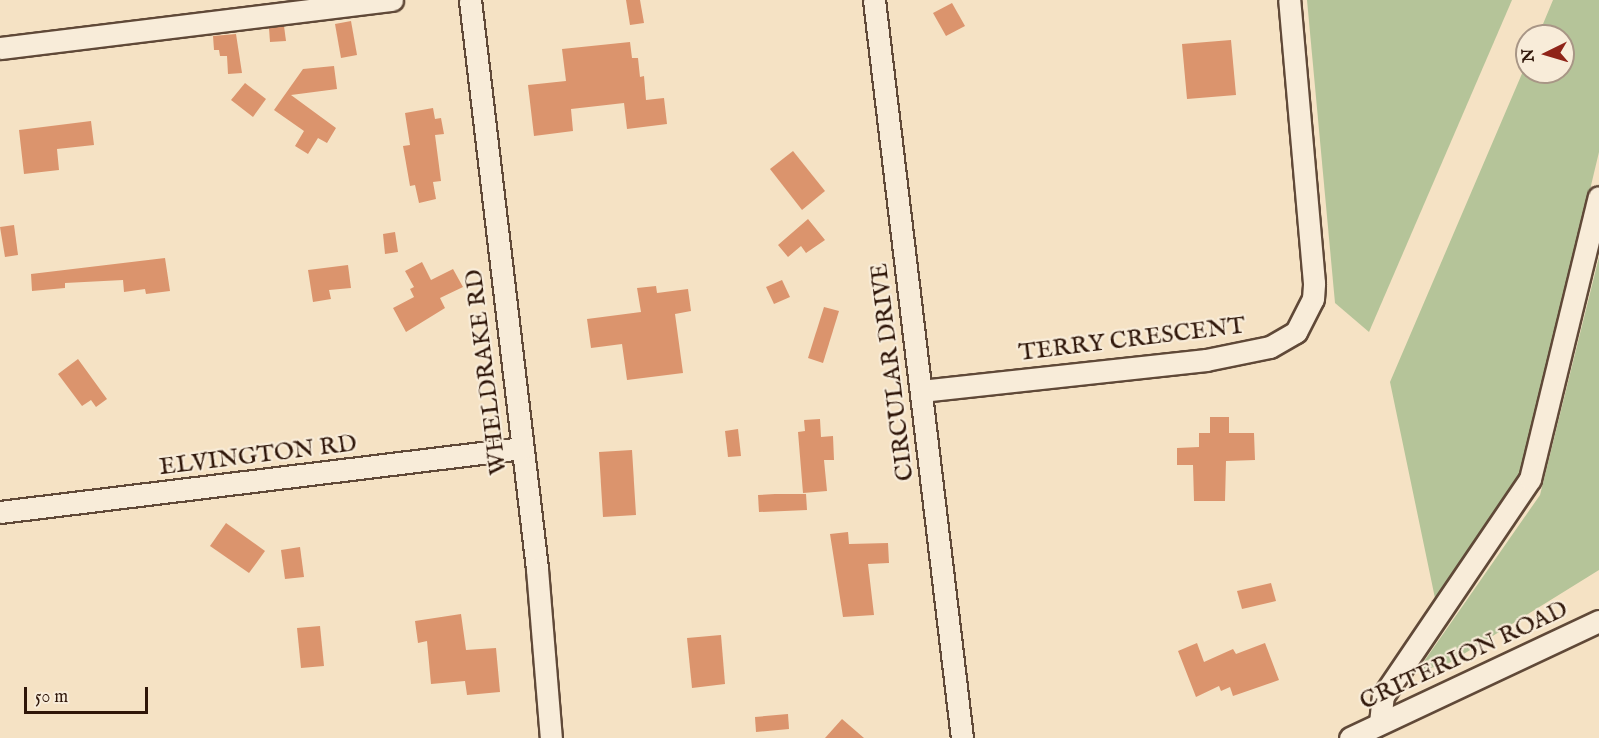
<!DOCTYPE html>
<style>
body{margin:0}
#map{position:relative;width:1599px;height:738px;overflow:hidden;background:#f5e2c4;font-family:"IM FELL English",serif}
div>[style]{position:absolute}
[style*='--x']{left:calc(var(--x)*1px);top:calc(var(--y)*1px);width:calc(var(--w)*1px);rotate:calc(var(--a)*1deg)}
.green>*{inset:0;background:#b5c499}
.building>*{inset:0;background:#db946d}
.roads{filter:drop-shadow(2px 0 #604938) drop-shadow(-2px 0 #604938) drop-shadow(0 2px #604938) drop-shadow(0 -2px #604938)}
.minor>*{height:21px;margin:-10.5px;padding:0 10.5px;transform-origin:10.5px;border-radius:10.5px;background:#f8ecd9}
span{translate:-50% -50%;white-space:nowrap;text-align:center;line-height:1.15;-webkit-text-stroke:4.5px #f8ecd9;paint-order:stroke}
.street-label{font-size:24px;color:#2f1609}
.north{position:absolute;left:1515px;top:24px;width:60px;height:60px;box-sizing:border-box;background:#f8ecd9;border:2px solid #a89686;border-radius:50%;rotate:265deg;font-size:16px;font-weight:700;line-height:24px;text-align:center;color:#2f1609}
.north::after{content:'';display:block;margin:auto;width:21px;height:27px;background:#8f2418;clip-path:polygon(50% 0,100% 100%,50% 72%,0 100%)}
.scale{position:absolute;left:24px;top:687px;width:124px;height:27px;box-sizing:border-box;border:3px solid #2f1609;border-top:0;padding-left:8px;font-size:18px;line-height:21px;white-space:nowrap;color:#2f1609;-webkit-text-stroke:4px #f8ecd9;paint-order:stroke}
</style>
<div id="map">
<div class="green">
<div style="clip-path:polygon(1307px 0,1512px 0,1369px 332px,1335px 303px)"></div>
<div style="clip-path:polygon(1553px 0,1599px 0,1599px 152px,1522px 475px,1436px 603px,1390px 382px,1527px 62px,1527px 72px,1563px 72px,1563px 36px,1538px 36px)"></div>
<div style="clip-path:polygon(1599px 257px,1599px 570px,1446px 665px,1418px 670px,1540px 495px)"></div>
</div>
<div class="building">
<div style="clip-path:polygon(626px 0,640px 0,644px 23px,630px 25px)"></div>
<div style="clip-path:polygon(952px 3px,965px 26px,946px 36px,933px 13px)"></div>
<div style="clip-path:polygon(351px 21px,357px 55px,341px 58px,335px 24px)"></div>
<div style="clip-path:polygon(284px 26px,286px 41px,270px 42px,269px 28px)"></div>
<div style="clip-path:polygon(236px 34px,242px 73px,228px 74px,227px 56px,220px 56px,219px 50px,214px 50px,213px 36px)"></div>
<div style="clip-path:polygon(1231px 40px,1236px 95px,1187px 99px,1182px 44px)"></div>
<div style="clip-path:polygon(630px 42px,632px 58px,638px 58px,640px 77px,644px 76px,646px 100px,664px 98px,667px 124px,627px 129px,624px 103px,571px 109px,573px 131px,534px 136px,528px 85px,566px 81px,562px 49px)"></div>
<div style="clip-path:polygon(334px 66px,337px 89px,291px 95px,336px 128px,327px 143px,318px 138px,308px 154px,295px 146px,304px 131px,274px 110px,303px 69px)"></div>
<div style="clip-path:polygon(245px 83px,266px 99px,253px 117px,231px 100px)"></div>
<div style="clip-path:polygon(433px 108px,435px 119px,441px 118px,444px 134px,435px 135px,441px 181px,433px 182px,436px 199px,419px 203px,415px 185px,410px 186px,403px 146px,410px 145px,405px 113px)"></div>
<div style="clip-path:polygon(91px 121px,94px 145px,57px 149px,59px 170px,24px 174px,19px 130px)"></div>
<div style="clip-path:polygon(793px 151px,825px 191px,802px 210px,770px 169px)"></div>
<div style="clip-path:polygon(808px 219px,825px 240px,806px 253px,801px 246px,788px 257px,778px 245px)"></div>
<div style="clip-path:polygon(14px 225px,18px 255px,5px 257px,0 227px)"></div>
<div style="clip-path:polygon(395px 232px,398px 252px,385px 254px,383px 234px)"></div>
<div style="clip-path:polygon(165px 258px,170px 291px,146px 294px,145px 289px,124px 292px,123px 280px,65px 283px,65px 288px,32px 291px,31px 274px)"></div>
<div style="clip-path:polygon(422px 262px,431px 280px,453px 269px,463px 287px,440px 298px,445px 308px,406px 332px,393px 308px,414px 297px,410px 289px,414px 287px,405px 271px)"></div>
<div style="clip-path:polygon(348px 265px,351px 288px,329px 290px,331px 299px,313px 302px,308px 270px)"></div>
<div style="clip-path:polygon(782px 280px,790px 297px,774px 304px,766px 287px)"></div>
<div style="clip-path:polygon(656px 286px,657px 293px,688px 289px,691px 311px,675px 314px,683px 373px,627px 380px,622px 344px,591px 348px,587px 319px,641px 312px,637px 288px)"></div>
<div style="clip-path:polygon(824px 307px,839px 311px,823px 363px,808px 358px)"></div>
<div style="clip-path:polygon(78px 359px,107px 399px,96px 407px,91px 400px,82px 406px,58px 374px)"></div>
<div style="clip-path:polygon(1210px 417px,1229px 417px,1229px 433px,1254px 433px,1255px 460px,1226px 461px,1225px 501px,1194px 501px,1193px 465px,1177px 465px,1177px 448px,1199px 447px,1199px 433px,1210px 433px)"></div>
<div style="clip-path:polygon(820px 419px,821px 437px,833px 436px,834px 460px,824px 460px,827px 491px,803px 493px,798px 432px,805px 431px,804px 420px)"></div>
<div style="clip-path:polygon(738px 429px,741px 456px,728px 457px,725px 431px)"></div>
<div style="clip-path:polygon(632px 450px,636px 515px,603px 517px,599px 452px)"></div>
<div style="clip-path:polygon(775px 494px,806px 494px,807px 510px,759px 512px,758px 495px)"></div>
<div style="clip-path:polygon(226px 523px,265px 551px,249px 573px,210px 546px)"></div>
<div style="clip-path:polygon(848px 532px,849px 544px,888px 543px,889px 563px,868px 564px,874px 615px,843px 617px,830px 534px)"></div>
<div style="clip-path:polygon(300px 547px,304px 577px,285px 579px,281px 550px)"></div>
<div style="clip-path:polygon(1271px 583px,1276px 601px,1242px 609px,1237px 591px)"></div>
<div style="clip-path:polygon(461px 614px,466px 650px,496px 648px,500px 692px,467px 695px,465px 681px,431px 684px,427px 641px,418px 643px,415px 621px)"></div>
<div style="clip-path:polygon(320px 626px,324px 666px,301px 668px,297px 628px)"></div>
<div style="clip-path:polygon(721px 635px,725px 684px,692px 688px,687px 638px)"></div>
<div style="clip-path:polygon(1197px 643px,1204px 662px,1233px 649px,1236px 654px,1265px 643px,1279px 680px,1233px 696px,1230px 687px,1221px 691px,1219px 686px,1196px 697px,1178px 651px)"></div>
<div style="clip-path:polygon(788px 714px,789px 729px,756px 732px,755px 717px)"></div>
<div style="clip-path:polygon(842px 719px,864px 738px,825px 738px)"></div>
</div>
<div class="roads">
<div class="minor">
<div style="--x:470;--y:0;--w:573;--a:83.28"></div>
<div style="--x:537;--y:569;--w:170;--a:85.3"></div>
<div style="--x:874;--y:0;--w:743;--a:83.2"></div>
<div style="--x:0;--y:48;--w:395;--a:-7"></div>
<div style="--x:921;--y:391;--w:287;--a:-6.2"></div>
<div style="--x:1206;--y:360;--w:65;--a:-11.5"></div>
<div style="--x:1270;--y:347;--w:30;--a:-30"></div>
<div style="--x:1296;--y:332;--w:37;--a:-63"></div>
<div style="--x:1313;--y:299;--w:16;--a:-86"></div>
<div style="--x:1314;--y:283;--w:284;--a:-95"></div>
<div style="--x:0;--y:512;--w:526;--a:-6.99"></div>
<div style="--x:1380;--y:723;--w:27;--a:-84"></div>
<div style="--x:1383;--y:696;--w:262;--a:-55.9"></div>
<div style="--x:1530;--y:479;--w:290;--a:-76.3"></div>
<div style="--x:1350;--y:738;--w:275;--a:-25.2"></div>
</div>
</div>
<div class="street-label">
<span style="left:1132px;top:340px;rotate:-7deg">TERRY CRESCENT</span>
<span style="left:487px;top:372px;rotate:-97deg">WHELDRAKE RD</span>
<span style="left:893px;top:372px;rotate:-97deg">CIRCULAR DRIVE</span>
<span style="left:258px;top:456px;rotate:-7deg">ELVINGTON RD</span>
<span style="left:1464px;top:656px;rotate:-25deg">CRITERION ROAD</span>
</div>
<div class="north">N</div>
<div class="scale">50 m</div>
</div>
